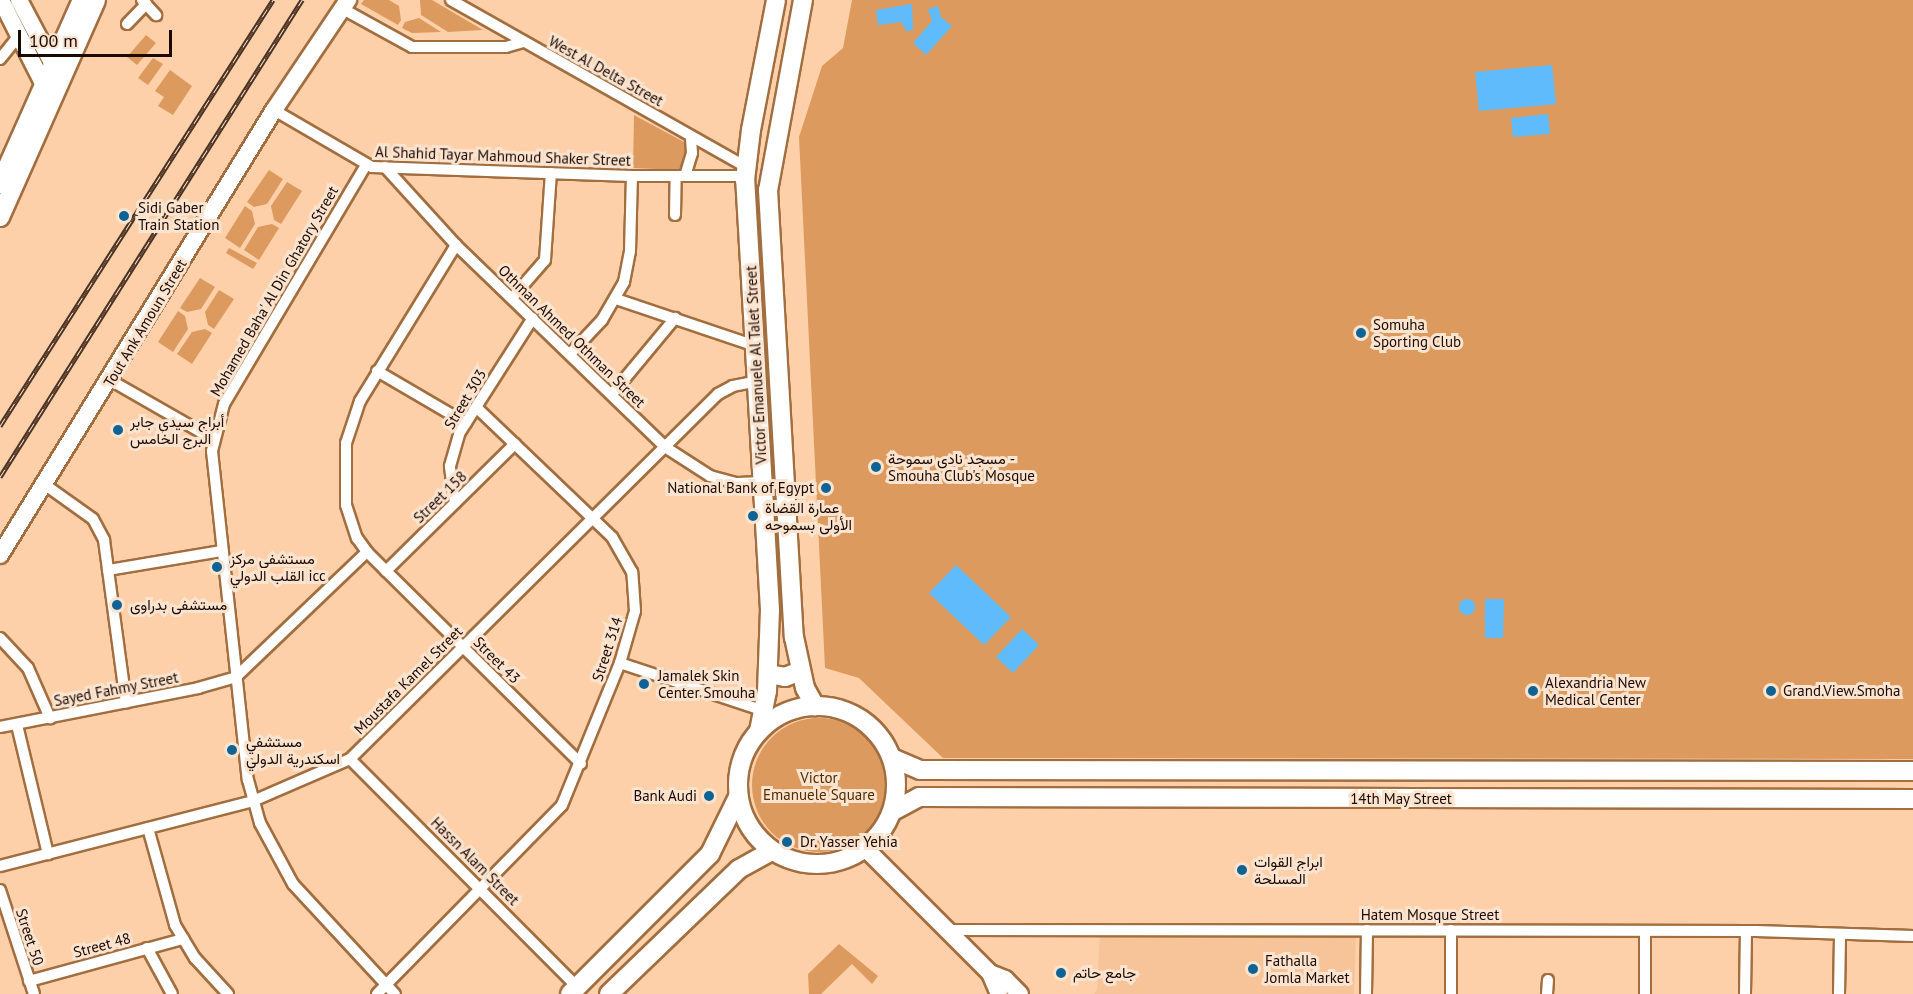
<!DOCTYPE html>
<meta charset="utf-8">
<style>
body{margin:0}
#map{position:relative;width:1913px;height:994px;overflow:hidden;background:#fed0a9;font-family:"PT Sans",Vazirmatn,sans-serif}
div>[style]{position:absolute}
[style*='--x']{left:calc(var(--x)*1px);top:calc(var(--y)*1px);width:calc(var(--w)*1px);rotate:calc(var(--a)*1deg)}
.built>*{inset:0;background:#f7c499}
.green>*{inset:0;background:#dc9a5e}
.round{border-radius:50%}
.water>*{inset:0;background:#60bbfc}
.roads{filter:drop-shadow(2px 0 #a26e3f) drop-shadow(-2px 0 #a26e3f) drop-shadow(0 2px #a26e3f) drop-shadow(0 -2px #a26e3f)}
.street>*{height:10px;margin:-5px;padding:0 5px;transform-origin:5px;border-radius:5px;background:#fff}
.secondary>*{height:16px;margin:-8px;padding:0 8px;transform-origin:8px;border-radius:8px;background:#fff}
.primary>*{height:18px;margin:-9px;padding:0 9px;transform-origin:9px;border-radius:9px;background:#fff}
.primary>.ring{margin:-9px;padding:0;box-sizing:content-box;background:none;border:18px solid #fff;border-radius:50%}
.rail>*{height:5px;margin-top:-2.5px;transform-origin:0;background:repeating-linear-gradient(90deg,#fae3cf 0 9px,#4a3223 0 18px);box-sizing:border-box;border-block:2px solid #4a3223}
.dots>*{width:16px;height:16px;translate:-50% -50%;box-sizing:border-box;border:3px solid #fae3cf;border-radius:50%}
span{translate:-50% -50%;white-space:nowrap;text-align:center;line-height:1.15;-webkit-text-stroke:6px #fae3cf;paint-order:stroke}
.street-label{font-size:15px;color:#1c0900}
.poi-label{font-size:15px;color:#1c0900}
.left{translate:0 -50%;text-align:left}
.right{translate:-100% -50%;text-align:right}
.park-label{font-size:15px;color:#512b01}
.scale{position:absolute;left:18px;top:30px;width:154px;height:27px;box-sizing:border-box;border:3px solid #1c0900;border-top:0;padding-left:8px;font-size:18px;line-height:21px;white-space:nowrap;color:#1c0900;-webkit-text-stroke:4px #fae3cf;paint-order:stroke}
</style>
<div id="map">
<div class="built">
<div style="clip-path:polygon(1100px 934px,1356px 937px,1354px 994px,1094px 994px,1097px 989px)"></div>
</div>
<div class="green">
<div style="clip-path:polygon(364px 0,389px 0,399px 6px,401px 20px,398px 25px,361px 4px)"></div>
<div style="clip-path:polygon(420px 0,432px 0,483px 30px,448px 32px,421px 15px)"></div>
<div style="clip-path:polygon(852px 0,1913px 0,1913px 759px,943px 758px,859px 678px,825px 668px,799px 137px,822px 66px,843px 48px)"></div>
<div style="clip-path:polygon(419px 18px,441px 32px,412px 33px,402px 28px,405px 22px)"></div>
<div style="clip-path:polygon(146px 35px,156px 43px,137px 65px,127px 57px)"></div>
<div style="clip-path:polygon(153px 58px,163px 64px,148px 85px,138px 78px)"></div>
<div style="clip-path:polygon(170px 70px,192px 86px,173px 115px,158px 106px,164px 97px,155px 91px)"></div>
<div style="clip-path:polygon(634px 115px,686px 143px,687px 161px,679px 170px,633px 168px)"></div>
<div style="clip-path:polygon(269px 170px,283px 179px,267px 204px,254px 207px,247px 202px)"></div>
<div style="clip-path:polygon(287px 182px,302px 191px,281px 224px,274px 220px,271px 206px)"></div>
<div style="clip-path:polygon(245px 206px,252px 211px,255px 224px,240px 248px,225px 238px)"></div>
<div style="clip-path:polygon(272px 224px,279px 228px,259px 260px,244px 250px,258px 227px)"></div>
<div style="clip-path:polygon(229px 248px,257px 263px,253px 269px,226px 253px)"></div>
<div style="clip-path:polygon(200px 278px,215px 287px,201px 309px,187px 312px,180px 308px)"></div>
<div style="clip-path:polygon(219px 290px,234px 299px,214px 329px,208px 325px,205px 312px)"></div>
<div style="clip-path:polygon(178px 311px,185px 316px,188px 329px,173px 352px,158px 342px)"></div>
<div style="clip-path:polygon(205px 329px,212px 333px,192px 364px,177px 354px,192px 332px)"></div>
<div class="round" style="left:752px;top:718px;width:134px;height:134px"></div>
<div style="clip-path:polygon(839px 944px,878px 976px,872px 984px,852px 964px,821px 994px,809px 994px,808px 974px)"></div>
</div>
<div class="water">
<div style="clip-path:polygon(912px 4px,913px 30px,906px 31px,901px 22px,878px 25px,876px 10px)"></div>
<div style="clip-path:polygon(938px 6px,941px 17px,952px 26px,926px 55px,913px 43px,932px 21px,928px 9px)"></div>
<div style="clip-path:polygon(1552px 65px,1556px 104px,1479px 111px,1475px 72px)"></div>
<div style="clip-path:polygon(1548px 114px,1550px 134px,1513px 137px,1511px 118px)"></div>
<div style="clip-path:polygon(956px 565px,1011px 617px,984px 645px,929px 593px)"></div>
<div style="clip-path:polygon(1485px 599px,1504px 599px,1503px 638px,1485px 638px)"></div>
<div class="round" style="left:1459px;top:599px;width:16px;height:16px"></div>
<div style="clip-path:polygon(1022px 629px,1039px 645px,1013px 673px,996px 657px)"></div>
</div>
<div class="roads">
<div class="street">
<div style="--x:142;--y:0;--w:21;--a:47"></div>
<div style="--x:451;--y:0;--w:339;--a:29.5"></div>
<div style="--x:343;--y:9;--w:79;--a:28.8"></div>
<div style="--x:412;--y:47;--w:94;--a:0"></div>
<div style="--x:506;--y:47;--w:18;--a:-16"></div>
<div style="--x:127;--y:24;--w:28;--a:-46"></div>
<div style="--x:0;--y:59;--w:27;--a:-51"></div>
<div style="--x:274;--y:110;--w:113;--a:30.2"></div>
<div style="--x:372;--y:167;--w:260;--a:2"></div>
<div style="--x:632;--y:176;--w:114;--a:0"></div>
<div style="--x:366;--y:165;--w:278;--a:120.7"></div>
<div style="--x:224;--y:404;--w:49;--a:104.3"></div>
<div style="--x:212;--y:451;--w:331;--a:83.8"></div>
<div style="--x:248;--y:780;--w:45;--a:74.4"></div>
<div style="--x:260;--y:823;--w:69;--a:61.6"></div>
<div style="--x:293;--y:884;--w:150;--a:47.2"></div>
<div style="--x:385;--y:167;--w:105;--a:47.7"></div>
<div style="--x:456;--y:245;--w:291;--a:44"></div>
<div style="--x:665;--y:447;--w:54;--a:32.8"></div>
<div style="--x:710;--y:476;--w:28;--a:15"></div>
<div style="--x:737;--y:483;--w:26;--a:-2"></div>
<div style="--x:685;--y:176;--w:24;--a:-73"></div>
<div style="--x:692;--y:153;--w:16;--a:-94"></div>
<div style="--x:675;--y:215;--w:39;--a:-89"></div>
<div style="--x:456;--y:245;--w:183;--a:121.6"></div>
<div style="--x:360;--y:401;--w:44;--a:108.4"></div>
<div style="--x:346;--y:443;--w:62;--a:90"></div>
<div style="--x:346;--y:505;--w:35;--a:72"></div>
<div style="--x:357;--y:538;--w:17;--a:54"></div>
<div style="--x:367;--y:552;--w:301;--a:44.7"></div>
<div style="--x:512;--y:298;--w:50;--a:-49"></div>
<div style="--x:545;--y:260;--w:87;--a:-86.1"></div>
<div style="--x:616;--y:299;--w:148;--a:18.6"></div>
<div style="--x:570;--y:354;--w:47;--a:-46.7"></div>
<div style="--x:602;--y:320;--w:44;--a:-59.9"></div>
<div style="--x:624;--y:282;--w:32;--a:-79"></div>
<div style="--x:630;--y:251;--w:75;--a:-88.5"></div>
<div style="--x:377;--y:371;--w:103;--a:30.3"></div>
<div style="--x:110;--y:380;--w:119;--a:29.8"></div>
<div style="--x:612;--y:394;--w:99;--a:-50.3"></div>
<div style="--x:44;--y:484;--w:60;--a:35.5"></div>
<div style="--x:93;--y:519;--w:24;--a:62"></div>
<div style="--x:104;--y:540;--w:164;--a:82.3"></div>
<div style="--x:455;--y:503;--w:37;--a:-98"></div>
<div style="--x:450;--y:466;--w:35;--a:-74"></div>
<div style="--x:460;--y:432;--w:135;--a:-57.4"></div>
<div style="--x:108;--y:570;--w:116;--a:-9.5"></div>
<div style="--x:386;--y:571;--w:181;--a:-44.6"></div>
<div style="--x:0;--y:638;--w:41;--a:47"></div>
<div style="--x:28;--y:668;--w:55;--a:66.3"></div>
<div style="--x:620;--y:663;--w:152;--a:18.4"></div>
<div style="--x:17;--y:725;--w:133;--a:76.5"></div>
<div style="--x:0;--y:727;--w:202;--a:-11.1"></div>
<div style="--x:198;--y:688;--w:40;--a:-16"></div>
<div style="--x:236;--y:677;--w:181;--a:-43.7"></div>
<div style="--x:350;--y:759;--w:322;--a:45.1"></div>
<div style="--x:148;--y:828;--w:101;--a:74.4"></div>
<div style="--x:175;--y:925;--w:39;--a:59"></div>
<div style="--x:195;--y:958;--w:49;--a:47.5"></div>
<div style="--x:0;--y:866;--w:261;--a:-14.4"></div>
<div style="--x:253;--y:801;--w:106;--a:-23.4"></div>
<div style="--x:350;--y:759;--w:518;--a:-44.77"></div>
<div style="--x:718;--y:394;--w:17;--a:-28"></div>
<div style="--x:733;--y:386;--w:25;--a:-11"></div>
<div style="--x:0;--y:890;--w:109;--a:71.9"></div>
<div style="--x:946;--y:930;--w:810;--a:0.07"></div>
<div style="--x:1756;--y:931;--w:157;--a:1.8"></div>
<div style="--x:1451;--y:930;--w:64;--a:90"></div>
<div style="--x:147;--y:948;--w:52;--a:61.5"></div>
<div style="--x:29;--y:981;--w:160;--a:-15.3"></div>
<div style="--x:377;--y:994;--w:264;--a:-45.6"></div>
<div style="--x:562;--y:805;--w:153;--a:-67.8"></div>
<div style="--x:620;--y:663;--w:54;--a:-73.9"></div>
<div style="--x:635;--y:611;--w:39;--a:-94"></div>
<div style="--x:632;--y:572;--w:40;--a:-119.7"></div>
<div style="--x:612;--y:537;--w:188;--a:-136.3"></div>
<div style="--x:1366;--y:994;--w:64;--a:-89.1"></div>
<div style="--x:1547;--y:994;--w:14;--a:-86"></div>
<div style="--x:1645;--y:994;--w:63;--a:-90"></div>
<div style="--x:1745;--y:994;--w:63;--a:-89.1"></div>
<div style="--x:1839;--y:994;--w:58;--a:-89"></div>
</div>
<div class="secondary">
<div style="--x:1;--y:0;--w:106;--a:63.2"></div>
<div style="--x:19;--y:0;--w:86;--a:62.2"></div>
<div style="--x:0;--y:555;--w:523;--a:-58.38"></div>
<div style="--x:274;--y:110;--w:133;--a:-56.1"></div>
<div style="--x:866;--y:849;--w:175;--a:45"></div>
<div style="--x:990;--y:973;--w:16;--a:22"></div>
<div style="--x:1005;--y:979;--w:21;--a:45"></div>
<div style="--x:990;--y:973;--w:23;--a:67"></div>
</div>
<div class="primary">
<div style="--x:803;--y:0;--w:193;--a:100.4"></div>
<div style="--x:768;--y:190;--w:448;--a:86.7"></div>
<div style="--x:794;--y:637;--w:52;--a:77.8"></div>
<div style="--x:805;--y:688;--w:21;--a:61"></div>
<div style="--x:0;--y:184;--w:201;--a:-66"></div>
<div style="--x:0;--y:217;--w:237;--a:-66.1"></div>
<div style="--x:768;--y:674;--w:17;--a:10"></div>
<div style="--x:785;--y:677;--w:17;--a:-21"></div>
<div class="ring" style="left:738px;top:706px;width:140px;height:140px"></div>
<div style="--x:759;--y:731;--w:41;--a:-78.7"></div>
<div style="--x:767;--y:691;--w:81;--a:-87.9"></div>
<div style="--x:770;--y:610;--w:431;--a:-93.3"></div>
<div style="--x:745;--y:180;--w:50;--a:-83.2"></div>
<div style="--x:751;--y:130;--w:132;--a:-79.1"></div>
<div style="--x:892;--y:758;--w:30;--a:23"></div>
<div style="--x:920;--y:770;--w:993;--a:0.06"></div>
<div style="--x:893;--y:811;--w:30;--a:-28"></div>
<div style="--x:919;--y:797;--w:994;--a:0.12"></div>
<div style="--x:570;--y:994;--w:198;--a:-45"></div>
<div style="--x:710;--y:854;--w:64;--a:-63.8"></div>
<div style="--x:609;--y:994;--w:180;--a:-43.9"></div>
<div style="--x:739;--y:869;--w:38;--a:-29"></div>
</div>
</div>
<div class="rail">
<div style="--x:0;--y:426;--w:506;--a:-57.35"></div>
<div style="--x:0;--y:477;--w:565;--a:-57.66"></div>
</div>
<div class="dots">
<div style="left:124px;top:216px;background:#0f6394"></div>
<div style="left:1361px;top:333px;background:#0f6394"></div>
<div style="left:118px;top:430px;background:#0f6394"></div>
<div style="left:876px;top:467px;background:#0f6394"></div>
<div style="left:826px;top:488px;background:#0f6394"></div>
<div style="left:753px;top:516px;background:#0f6394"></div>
<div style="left:217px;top:567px;background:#0f6394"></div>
<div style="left:117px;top:605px;background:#0f6394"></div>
<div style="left:644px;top:684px;background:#0f6394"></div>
<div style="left:1533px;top:691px;background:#0f6394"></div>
<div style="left:1771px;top:691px;background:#0f6394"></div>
<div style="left:232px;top:750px;background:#0f6394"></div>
<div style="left:709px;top:796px;background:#0f6394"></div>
<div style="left:787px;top:842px;background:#0f6394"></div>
<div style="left:1242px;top:870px;background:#0f6394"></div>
<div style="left:1253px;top:969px;background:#0f6394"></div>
<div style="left:1061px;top:973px;background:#0f6394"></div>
</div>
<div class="street-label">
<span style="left:606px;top:71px;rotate:29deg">West Al Delta Street</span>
<span style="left:503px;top:156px;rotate:2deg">Al Shahid Tayar Mahmoud Shaker Street</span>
<span style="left:274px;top:291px;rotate:-60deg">Mohamed Baha' Al Din Ghatory Street</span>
<span style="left:145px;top:323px;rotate:-59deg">Tout Ank Amoun Street</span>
<span style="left:572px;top:336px;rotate:44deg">Othman Ahmed Othman Street</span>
<span style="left:756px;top:365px;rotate:-93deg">Victor Emanuele Al Talet Street</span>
<span style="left:465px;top:399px;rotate:-59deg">Street 303</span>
<span style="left:440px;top:497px;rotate:-44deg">Street 158</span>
<span style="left:607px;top:649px;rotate:-72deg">Street 314</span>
<span style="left:497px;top:660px;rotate:45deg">Street 43</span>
<span style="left:408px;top:680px;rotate:-45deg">Moustafa Kamel Street</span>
<span style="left:116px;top:689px;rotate:-11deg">Sayed Fahmy Street</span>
<span style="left:1401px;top:799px">14th May Street</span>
<span style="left:475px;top:861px;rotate:45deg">Hassn Alam Street</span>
<span style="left:1430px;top:915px">Hatem Mosque Street</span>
<span style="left:30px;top:937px;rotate:72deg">Street 50</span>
<span style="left:102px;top:945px;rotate:-15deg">Street 48</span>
</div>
<div class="poi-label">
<span class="left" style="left:138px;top:216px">Sidi Gaber<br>Train Station</span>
<span class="left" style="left:1373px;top:333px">Somuha<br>Sporting Club</span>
<span class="left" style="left:130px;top:430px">أبراج سيدي جابر<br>البرج الخامس</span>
<span class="left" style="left:888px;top:467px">مسجد نادى سموحة -<br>Smouha Club's Mosque</span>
<span class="right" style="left:814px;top:488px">National Bank of Egypt</span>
<span class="left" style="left:765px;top:516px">عمارة القضاة<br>الأولى بسموحه</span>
<span class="left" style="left:230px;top:567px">مستشفى مركز<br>القلب الدولي icc</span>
<span class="left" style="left:130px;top:605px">مستشفى بدراوى</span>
<span class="left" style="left:658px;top:684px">Jamalek Skin<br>Center Smouha</span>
<span class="left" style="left:1545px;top:691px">Alexandria New<br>Medical Center</span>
<span class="left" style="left:1783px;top:691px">Grand.View.Smoha</span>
<span class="left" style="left:246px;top:750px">مستشفي<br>اسكندرية الدولي</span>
<span class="right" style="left:697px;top:796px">Bank Audi</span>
<span class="left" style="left:800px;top:842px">Dr. Yasser Yehia</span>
<span class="left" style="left:1254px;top:870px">ابراج القوات<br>المسلحة</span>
<span class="left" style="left:1265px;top:969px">Fathalla<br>Jomla Market</span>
<span class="left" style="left:1073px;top:973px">جامع حاتم</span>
</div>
<div class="park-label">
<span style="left:819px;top:786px">Victor<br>Emanuele Square</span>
</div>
<div class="scale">100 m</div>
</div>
